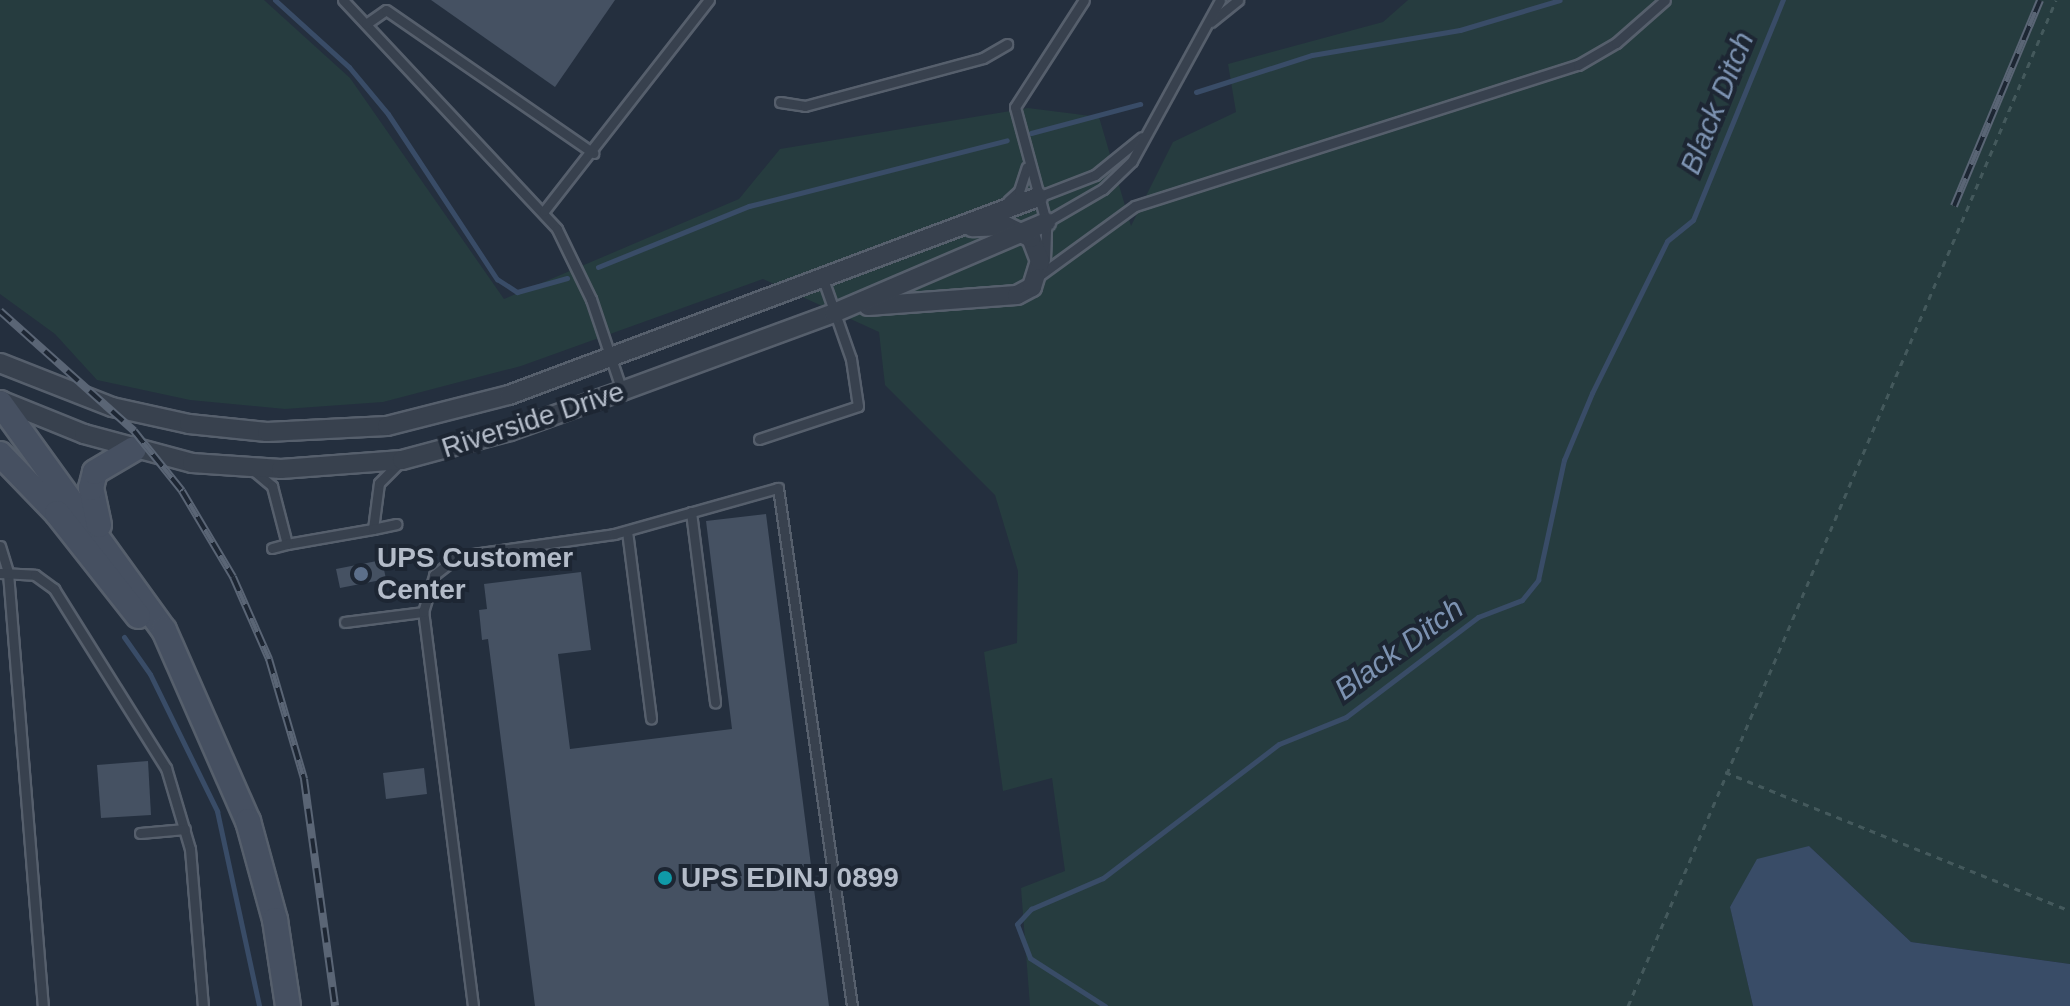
<!DOCTYPE html>
<style>
body{margin:0}
#map{position:relative;width:2070px;height:1006px;overflow:hidden;background:#242f3e;font-family:Arial,sans-serif}
div>[style]{position:absolute}
[style*='--x']{left:calc(var(--x)*1px);top:calc(var(--y)*1px);width:calc(var(--w)*1px);rotate:calc(var(--a)*1deg)}
.green>*{inset:0;background:#263c3f}
.water>*{inset:0;background:#394c67}
.stream>*{height:5px;margin:-2.5px;padding:0 2.5px;transform-origin:2.5px;border-radius:2.5px;background:#394c67}
.building>*{inset:0;background:#455162}
.path>*{height:3px;margin-top:-1.5px;transform-origin:0;background:repeating-linear-gradient(90deg,#44595c 0 6px,transparent 0 12px)}
.roads{filter:drop-shadow(2px 0 #565f6c) drop-shadow(-2px 0 #565f6c) drop-shadow(0 2px #565f6c) drop-shadow(0 -2px #565f6c)}
.service>*{height:9px;margin:-4.5px;padding:0 4.5px;transform-origin:4.5px;border-radius:4.5px;background:#38414e}
.minor>*{height:18px;margin:-9px;padding:0 9px;transform-origin:9px;border-radius:9px;background:#38414e}
.secondary>*{height:24px;margin:-12px;padding:0 12px;transform-origin:12px;border-radius:12px;background:#465061}
.rail>*{height:8px;margin-top:-4px;transform-origin:0;background:repeating-linear-gradient(90deg,#1d2633 0 15px,#5a6575 0 30px);box-sizing:border-box;border-block:2px solid #5a6575}
.dots>*{width:22px;height:22px;translate:-50% -50%;box-sizing:border-box;border:4px solid #1d2633;border-radius:50%}
span{translate:-50% -50%;white-space:nowrap;text-align:center;line-height:1.15;-webkit-text-stroke:8px #1d2633;paint-order:stroke}
.street-label{font-size:28px;color:#b4bcc9}
.poi-label{font-size:28px;color:#b4bcc9;font-weight:700}
.left{translate:0 -50%;text-align:left}
.water-label{font-size:30px;color:#7c92b1;font-style:italic}
</style>
<div id="map">
<div class="green">
<div style="clip-path:polygon(0 0,264px 0,350px 78px,504px 299px,739px 199px,780px 149px,1028px 108px,1099px 117px,1131px 226px,1173px 142px,1236px 112px,1228px 64px,1383px 22px,1408px 0,2070px 0,2070px 964px,1911px 942px,1809px 846px,1730px 906px,1753px 1006px,1030px 1006px,1021px 888px,1065px 871px,1052px 778px,1003px 791px,984px 652px,1017px 643px,1018px 571px,995px 495px,885px 385px,879px 332px,763px 279px,521px 366px,383px 402px,285px 409px,190px 400px,97px 380px,55px 334px,0 294px)"></div>
</div>
<div class="water">
<div style="clip-path:polygon(1809px 846px,1911px 942px,2070px 964px,2070px 1006px,1753px 1006px,1730px 907px,1757px 859px)"></div>
</div>
<div class="stream">
<div style="--x:275;--y:0;--w:100;--a:42.2"></div>
<div style="--x:349;--y:67;--w:61;--a:50.3"></div>
<div style="--x:388;--y:114;--w:198;--a:56.6"></div>
<div style="--x:497;--y:279;--w:24;--a:33"></div>
<div style="--x:517;--y:292;--w:52;--a:-15.6"></div>
<div style="--x:1196;--y:92;--w:122;--a:-17.7"></div>
<div style="--x:1312;--y:55;--w:150;--a:-9.6"></div>
<div style="--x:1460;--y:30;--w:104;--a:-16.7"></div>
<div style="--x:1031;--y:133;--w:113;--a:-14.9"></div>
<div style="--x:598;--y:267;--w:163;--a:-22"></div>
<div style="--x:749;--y:206;--w:266;--a:-14.3"></div>
<div style="--x:124;--y:637;--w:45;--a:54.9"></div>
<div style="--x:150;--y:674;--w:153;--a:63.9"></div>
<div style="--x:217;--y:811;--w:199;--a:77.8"></div>
<div style="--x:1105;--y:1006;--w:89;--a:-147.4"></div>
<div style="--x:1030;--y:958;--w:36;--a:-111"></div>
<div style="--x:1017;--y:924;--w:21;--a:-47"></div>
<div style="--x:1031;--y:909;--w:78;--a:-23.3"></div>
<div style="--x:1103;--y:878;--w:221;--a:-37.3"></div>
<div style="--x:1279;--y:744;--w:72;--a:-21.9"></div>
<div style="--x:1346;--y:717;--w:166;--a:-37.1"></div>
<div style="--x:1478;--y:617;--w:47;--a:-21.1"></div>
<div style="--x:1522;--y:600;--w:26;--a:-51"></div>
<div style="--x:1538;--y:580;--w:123;--a:-77.8"></div>
<div style="--x:1564;--y:460;--w:73;--a:-67.3"></div>
<div style="--x:1592;--y:393;--w:169;--a:-63.7"></div>
<div style="--x:1667;--y:241;--w:33;--a:-39"></div>
<div style="--x:1693;--y:220;--w:238;--a:-67.8"></div>
</div>
<div class="building">
<div style="clip-path:polygon(431px 0,615px 0,555px 87px)"></div>
<div style="clip-path:polygon(766px 514px,829px 1006px,535px 1006px,488px 639px,482px 640px,479px 610px,487px 609px,484px 584px,581px 572px,591px 650px,558px 654px,570px 749px,732px 729px,706px 521px)"></div>
<div style="clip-path:polygon(382px 560px,386px 579px,340px 588px,336px 569px)"></div>
<div style="clip-path:polygon(148px 761px,151px 815px,101px 818px,97px 765px)"></div>
<div style="clip-path:polygon(424px 768px,427px 794px,386px 799px,383px 773px)"></div>
</div>
<div class="path">
<div style="--x:1725;--y:772;--w:372;--a:21.9"></div>
<div style="--x:1628;--y:1006;--w:1093;--a:-66.95"></div>
</div>
<div class="roads">
<div class="service">
<div style="--x:343;--y:0;--w:313;--a:46.9"></div>
<div style="--x:557;--y:229;--w:78;--a:64.1"></div>
<div style="--x:591;--y:299;--w:97;--a:71.4"></div>
<div style="--x:1211;--y:22;--w:35;--a:-39"></div>
<div style="--x:366;--y:24;--w:24;--a:-35"></div>
<div style="--x:386;--y:10;--w:252;--a:34.6"></div>
<div style="--x:780;--y:102;--w:25;--a:9"></div>
<div style="--x:805;--y:106;--w:184;--a:-15.1"></div>
<div style="--x:983;--y:58;--w:28;--a:-30"></div>
<div style="--x:1038;--y:197;--w:61;--a:-21.1"></div>
<div style="--x:1095;--y:175;--w:60;--a:-39"></div>
<div style="--x:1008;--y:201;--w:15;--a:-42"></div>
<div style="--x:1019;--y:191;--w:25;--a:-72"></div>
<div style="--x:544;--y:211;--w:268;--a:-52"></div>
<div style="--x:1046;--y:222;--w:66;--a:-30.1"></div>
<div style="--x:1103;--y:189;--w:40;--a:-44"></div>
<div style="--x:1132;--y:161;--w:183;--a:-61.3"></div>
<div style="--x:1045;--y:260;--w:38;--a:-88"></div>
<div style="--x:1046;--y:222;--w:119;--a:-105.1"></div>
<div style="--x:1015;--y:107;--w:127;--a:-57.2"></div>
<div style="--x:1040;--y:275;--w:117;--a:-36"></div>
<div style="--x:1135;--y:206;--w:465;--a:-17.7"></div>
<div style="--x:1578;--y:65;--w:44;--a:-30.1"></div>
<div style="--x:1616;--y:43;--w:65;--a:-41.3"></div>
<div style="--x:759;--y:439;--w:104;--a:-18.4"></div>
<div style="--x:858;--y:406;--w:48;--a:-98.5"></div>
<div style="--x:851;--y:359;--w:85;--a:-109.3"></div>
<div style="--x:253;--y:470;--w:25;--a:40"></div>
<div style="--x:272;--y:486;--w:60;--a:75.5"></div>
<div style="--x:287;--y:544;--w:87;--a:-9.9"></div>
<div style="--x:373;--y:529;--w:46;--a:-82.6"></div>
<div style="--x:379;--y:483;--w:30;--a:-45"></div>
<div style="--x:691;--y:512;--w:192;--a:82.8"></div>
<div style="--x:373;--y:529;--w:24;--a:-12"></div>
<div style="--x:627;--y:531;--w:189;--a:82.7"></div>
<div style="--x:0;--y:546;--w:28;--a:73"></div>
<div style="--x:8;--y:573;--w:434;--a:85.4"></div>
<div style="--x:272;--y:548;--w:16;--a:-15"></div>
<div style="--x:0;--y:573;--w:35;--a:3"></div>
<div style="--x:35;--y:575;--w:24;--a:36"></div>
<div style="--x:54;--y:589;--w:211;--a:58"></div>
<div style="--x:166;--y:768;--w:84;--a:73.5"></div>
<div style="--x:190;--y:849;--w:158;--a:85.3"></div>
<div style="--x:345;--y:622;--w:79;--a:-7.3"></div>
<div style="--x:140;--y:833;--w:45;--a:-5.1"></div>
<div style="--x:473;--y:1006;--w:397;--a:-97.2"></div>
<div style="--x:423;--y:612;--w:39;--a:-73"></div>
<div style="--x:434;--y:575;--w:31;--a:-38"></div>
<div style="--x:458;--y:556;--w:158;--a:-8"></div>
<div style="--x:614;--y:534;--w:170;--a:-15.7"></div>
<div style="--x:778;--y:488;--w:523;--a:81.87"></div>
</div>
<div class="minor">
<div style="--x:868;--y:306;--w:149;--a:-4.2"></div>
<div style="--x:1017;--y:295;--w:17;--a:-28"></div>
<div style="--x:1032;--y:287;--w:27;--a:-73"></div>
<div style="--x:1040;--y:261;--w:25;--a:-111"></div>
<div style="--x:1031;--y:238;--w:28;--a:-154"></div>
<div style="--x:1006;--y:226;--w:34;--a:178"></div>
<div style="--x:0;--y:363;--w:120;--a:21.4"></div>
<div style="--x:112;--y:407;--w:79;--a:12.4"></div>
<div style="--x:189;--y:424;--w:78;--a:5.9"></div>
<div style="--x:267;--y:432;--w:120;--a:-2.9"></div>
<div style="--x:387;--y:426;--w:126;--a:-14.3"></div>
<div style="--x:509;--y:395;--w:565;--a:-20.52"></div>
<div style="--x:0;--y:400;--w:91;--a:22"></div>
<div style="--x:84;--y:434;--w:112;--a:15"></div>
<div style="--x:192;--y:463;--w:89;--a:3.9"></div>
<div style="--x:281;--y:469;--w:121;--a:-4.3"></div>
<div style="--x:402;--y:460;--w:112;--a:-15"></div>
<div style="--x:510;--y:431;--w:119;--a:-19.7"></div>
<div style="--x:622;--y:391;--w:226;--a:-20.2"></div>
<div style="--x:834;--y:313;--w:231;--a:-23.2"></div>
</div>
<div class="secondary">
<div style="--x:0;--y:403;--w:280;--a:54.2"></div>
<div style="--x:164;--y:630;--w:209;--a:66.3"></div>
<div style="--x:248;--y:821;--w:103;--a:74.7"></div>
<div style="--x:275;--y:920;--w:87;--a:81.4"></div>
<div style="--x:0;--y:454;--w:82;--a:46"></div>
<div style="--x:57;--y:513;--w:131;--a:51.8"></div>
<div style="--x:99;--y:525;--w:38;--a:-102"></div>
<div style="--x:91;--y:488;--w:16;--a:-76"></div>
<div style="--x:95;--y:472;--w:45;--a:-30.5"></div>
</div>
</div>
<div class="rail">
<div style="--x:1954;--y:206;--w:223;--a:-67.3"></div>
<div style="--x:0;--y:311;--w:180;--a:41.8"></div>
<div style="--x:134;--y:431;--w:77;--a:51.3"></div>
<div style="--x:182;--y:491;--w:100;--a:59.3"></div>
<div style="--x:233;--y:577;--w:90;--a:66.3"></div>
<div style="--x:269;--y:659;--w:125;--a:73.7"></div>
<div style="--x:304;--y:779;--w:229;--a:82.2"></div>
</div>
<div class="dots">
<div style="left:361px;top:574px;background:#5c6f8a"></div>
<div style="left:665px;top:878px;background:#0f9aa8"></div>
</div>
<div class="street-label">
<span style="left:533px;top:420px;rotate:-18deg">Riverside Drive</span>
</div>
<div class="poi-label">
<span class="left" style="left:377px;top:574px">UPS Customer<br>Center</span>
<span class="left" style="left:681px;top:878px">UPS EDINJ 0899</span>
</div>
<div class="water-label">
<span style="left:1717px;top:103px;rotate:-68deg">Black Ditch</span>
<span style="left:1399px;top:649px;rotate:-36deg">Black Ditch</span>
</div>
</div>
